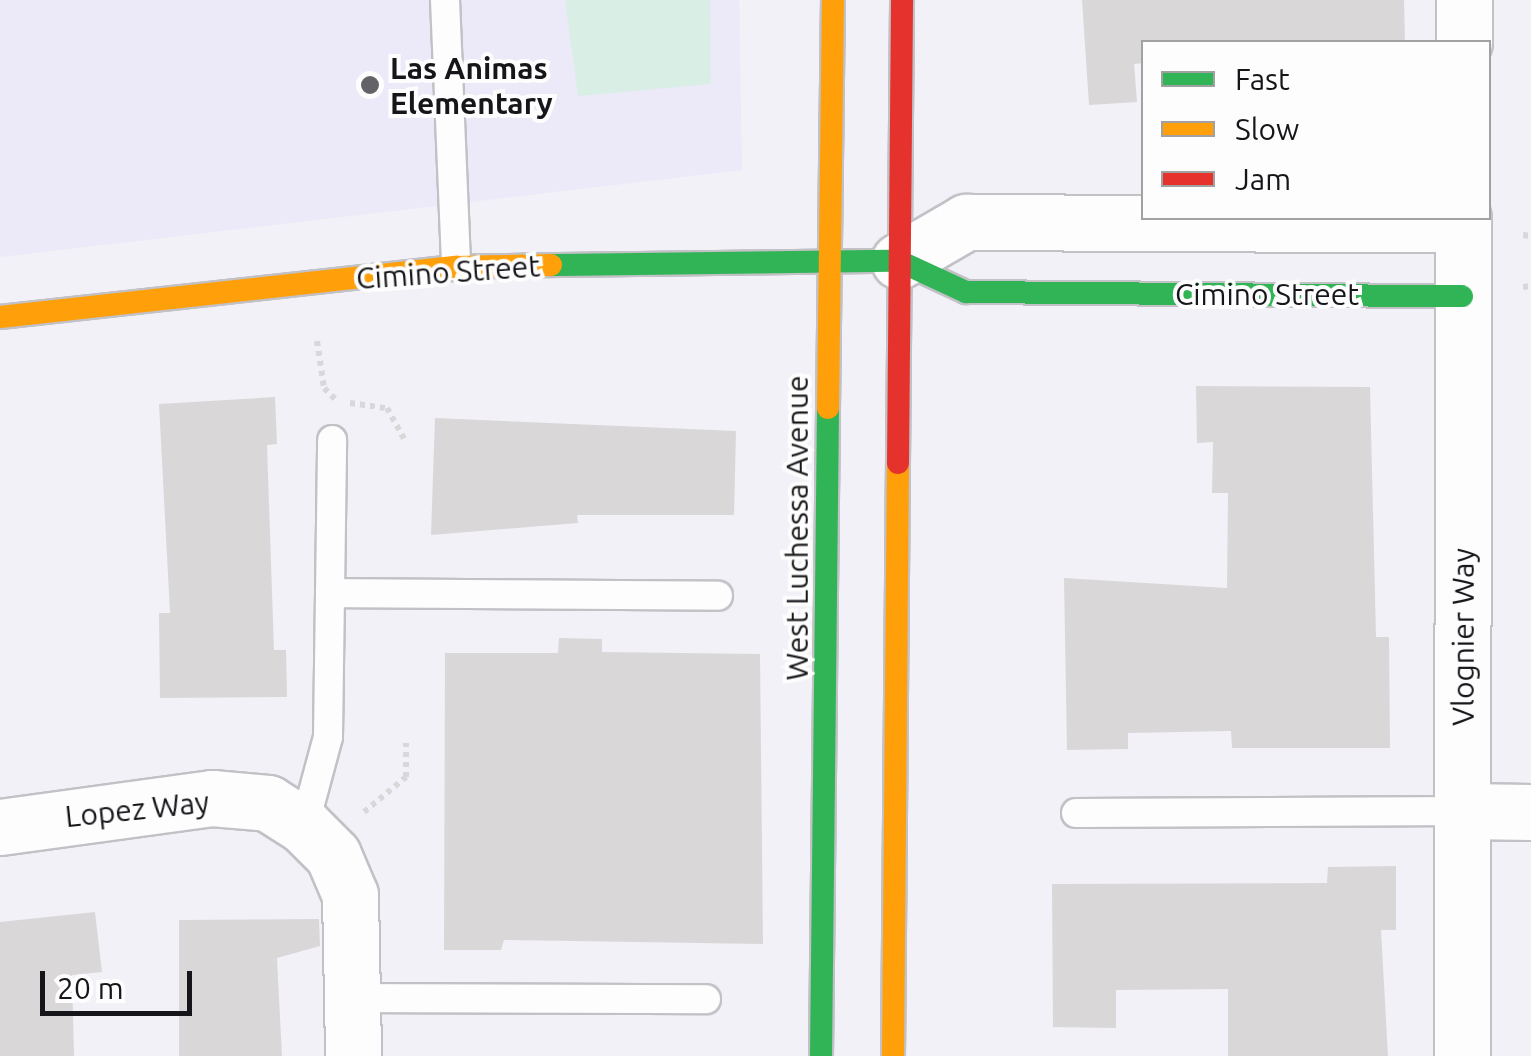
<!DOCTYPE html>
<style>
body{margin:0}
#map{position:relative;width:1531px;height:1056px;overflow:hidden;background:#f1f1f7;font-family:Ubuntu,sans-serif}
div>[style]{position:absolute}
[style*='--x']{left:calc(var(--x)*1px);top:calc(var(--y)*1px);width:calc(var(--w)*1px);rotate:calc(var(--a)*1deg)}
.education>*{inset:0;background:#ece9f8}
.green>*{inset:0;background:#d9eee4}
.building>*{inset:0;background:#dad7d9}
.path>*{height:6px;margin-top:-3px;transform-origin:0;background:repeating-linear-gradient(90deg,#d8d8da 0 5px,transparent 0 10px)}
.roads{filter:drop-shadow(2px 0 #c1c1c6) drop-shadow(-2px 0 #c1c1c6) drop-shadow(0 2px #c1c1c6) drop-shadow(0 -2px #c1c1c6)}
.lane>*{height:28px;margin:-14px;padding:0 14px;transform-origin:14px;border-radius:14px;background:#fdfdfe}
.street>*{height:55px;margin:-27.5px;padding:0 27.5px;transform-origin:27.5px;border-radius:27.5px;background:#fdfdfe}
.fast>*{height:22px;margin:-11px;padding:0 11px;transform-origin:11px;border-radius:11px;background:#30b455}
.slow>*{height:22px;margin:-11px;padding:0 11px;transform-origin:11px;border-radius:11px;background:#ff9f0a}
.jam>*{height:22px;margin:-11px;padding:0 11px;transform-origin:11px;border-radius:11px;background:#e5322d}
.dots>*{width:28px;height:28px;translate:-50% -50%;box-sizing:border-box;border:5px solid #fdfdfd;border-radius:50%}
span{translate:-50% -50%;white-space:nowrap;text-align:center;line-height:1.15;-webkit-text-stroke:8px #fdfdfd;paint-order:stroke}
.poi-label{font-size:30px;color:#16161a;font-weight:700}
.left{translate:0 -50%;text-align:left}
.street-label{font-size:30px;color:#16161a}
.legend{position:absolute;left:1141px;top:40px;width:350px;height:180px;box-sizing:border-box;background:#fdfdfd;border:2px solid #a1a1a2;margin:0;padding:12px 18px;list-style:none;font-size:30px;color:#16161a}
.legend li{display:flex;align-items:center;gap:20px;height:50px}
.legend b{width:50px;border:2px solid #a1a1a2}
.scale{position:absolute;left:40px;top:971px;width:152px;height:45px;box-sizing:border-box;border:5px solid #16161a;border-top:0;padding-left:12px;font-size:30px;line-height:35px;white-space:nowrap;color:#16161a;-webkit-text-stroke:8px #fdfdfd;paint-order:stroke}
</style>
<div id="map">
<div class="education">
<div style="clip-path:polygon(0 0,739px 0,742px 170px,0 257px)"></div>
</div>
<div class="green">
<div style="clip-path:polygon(565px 0,710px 0,711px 84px,578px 96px)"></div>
</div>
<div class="building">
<div style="clip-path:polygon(1082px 0,1404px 0,1405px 42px,1144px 42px,1144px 63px,1134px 64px,1137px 102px,1089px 105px)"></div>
<div style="clip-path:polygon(1196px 386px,1370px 387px,1376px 637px,1389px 637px,1390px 748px,1232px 748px,1231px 731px,1128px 733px,1128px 749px,1067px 750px,1064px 578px,1227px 588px,1228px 493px,1212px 493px,1213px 442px,1197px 443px)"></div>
<div style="clip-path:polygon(275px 397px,277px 444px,267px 445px,274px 650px,286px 650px,287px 697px,160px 698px,159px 613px,170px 613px,159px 404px)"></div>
<div style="clip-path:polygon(435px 418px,736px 431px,734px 515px,577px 515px,578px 523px,431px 535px)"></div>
<div style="clip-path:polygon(559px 638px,602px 639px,602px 652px,760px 654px,763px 944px,504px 940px,501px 950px,444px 950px,445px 653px,558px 653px)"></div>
<div style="clip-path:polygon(1396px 866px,1396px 930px,1381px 930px,1388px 1056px,1228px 1056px,1228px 989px,1116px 990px,1116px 1028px,1053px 1027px,1052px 884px,1327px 883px,1328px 867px)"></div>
<div style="clip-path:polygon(95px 912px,102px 972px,72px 975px,74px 1056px,0 1056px,0 922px)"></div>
<div style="clip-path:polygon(319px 919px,320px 946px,277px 958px,282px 1056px,179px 1056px,179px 920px)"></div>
</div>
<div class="path">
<div style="--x:1523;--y:235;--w:8;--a:7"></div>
<div style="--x:1523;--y:287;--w:8;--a:-7"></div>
<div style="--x:317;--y:341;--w:48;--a:81.5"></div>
<div style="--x:324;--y:388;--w:18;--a:45"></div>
<div style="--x:350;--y:403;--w:37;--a:8"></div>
<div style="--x:387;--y:408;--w:39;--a:61"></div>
<div style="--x:364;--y:812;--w:55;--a:-39.8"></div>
<div style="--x:406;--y:777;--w:34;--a:-90"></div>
</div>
<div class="roads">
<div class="lane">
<div style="--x:445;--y:0;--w:267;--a:87.6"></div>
<div style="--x:330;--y:593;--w:388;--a:0.4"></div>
<div style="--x:1076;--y:813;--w:389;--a:-0.3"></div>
<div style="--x:304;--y:826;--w:92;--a:-74.9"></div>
<div style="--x:328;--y:737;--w:297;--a:-89.2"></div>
<div style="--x:355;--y:998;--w:351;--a:0.2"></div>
</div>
<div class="street">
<div style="--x:1464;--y:42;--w:42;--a:-90"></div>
<div style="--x:899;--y:261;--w:78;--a:-30.2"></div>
<div style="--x:966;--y:222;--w:497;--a:0.3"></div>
<div style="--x:1465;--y:811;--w:66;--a:0.9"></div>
<div style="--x:0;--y:827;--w:214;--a:-7.8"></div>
<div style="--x:212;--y:798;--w:56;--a:5.1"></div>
<div style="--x:268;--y:803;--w:43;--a:32.6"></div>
<div style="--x:304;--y:826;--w:41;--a:45"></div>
<div style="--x:333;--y:855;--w:43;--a:67"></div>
<div style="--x:350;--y:895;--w:161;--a:88.9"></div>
<div style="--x:1462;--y:1056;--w:838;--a:-89.93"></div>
</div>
<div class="fast">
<div style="--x:551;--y:265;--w:348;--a:-0.7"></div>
<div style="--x:899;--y:261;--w:74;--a:24.8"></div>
<div style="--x:966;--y:292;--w:496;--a:0.5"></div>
<div style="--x:821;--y:1056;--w:648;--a:-89.38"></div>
</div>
<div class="slow">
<div style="--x:0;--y:317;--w:459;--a:-6.3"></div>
<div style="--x:456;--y:267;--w:95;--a:-1.2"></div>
<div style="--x:828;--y:408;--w:408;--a:-89.3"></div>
<div style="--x:893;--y:1056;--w:593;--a:-89.52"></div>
</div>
<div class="jam">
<div style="--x:898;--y:463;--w:463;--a:-89.5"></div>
</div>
</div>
<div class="dots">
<div style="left:370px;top:85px;background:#636367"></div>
</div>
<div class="poi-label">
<span class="left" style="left:390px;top:85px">Las Animas<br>Elementary</span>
</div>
<div class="street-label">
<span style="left:448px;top:272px;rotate:-4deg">Cimino Street</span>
<span style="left:1267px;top:294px">Cimino Street</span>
<span style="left:797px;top:528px;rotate:-90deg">West Luchessa Avenue</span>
<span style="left:1463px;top:637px;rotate:-90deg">Vlognier Way</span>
<span style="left:137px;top:809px;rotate:-6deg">Lopez Way</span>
</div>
<ul class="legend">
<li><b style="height:12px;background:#30b455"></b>Fast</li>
<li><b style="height:12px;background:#ff9f0a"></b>Slow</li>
<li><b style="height:12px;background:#e5322d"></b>Jam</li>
</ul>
<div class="scale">20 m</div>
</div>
